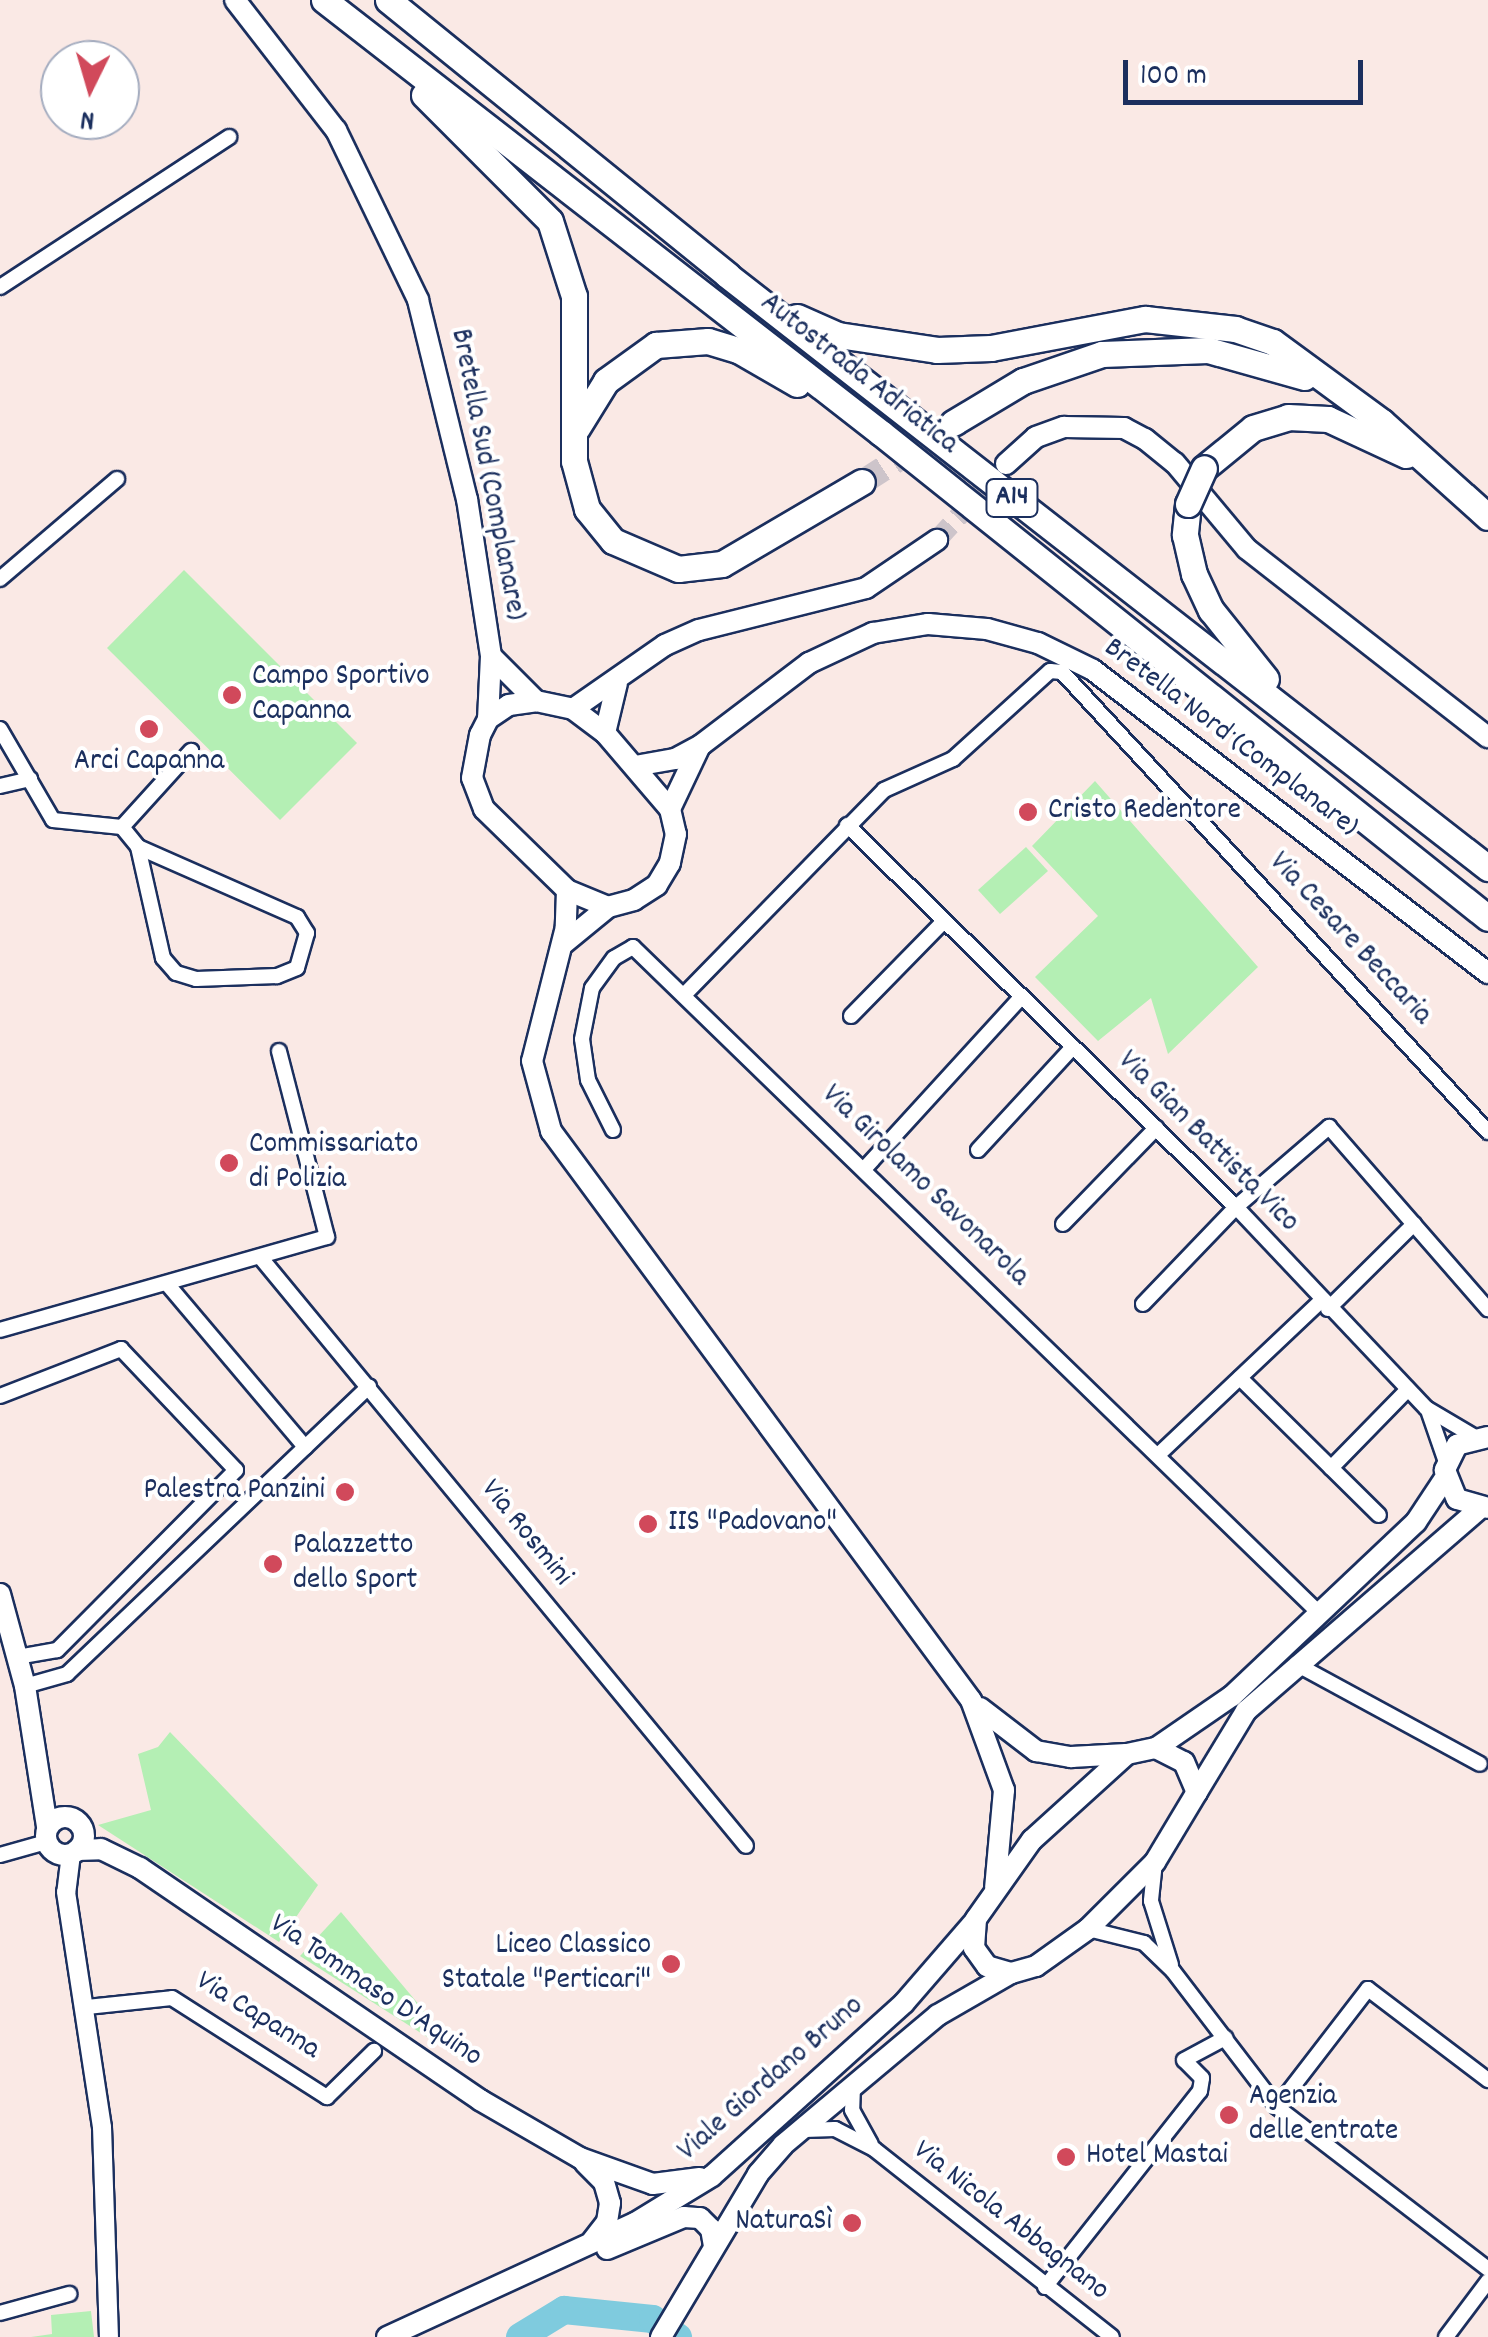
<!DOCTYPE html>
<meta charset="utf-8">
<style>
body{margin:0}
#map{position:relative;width:1488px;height:2337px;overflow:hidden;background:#fae9e5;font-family:Dekko,sans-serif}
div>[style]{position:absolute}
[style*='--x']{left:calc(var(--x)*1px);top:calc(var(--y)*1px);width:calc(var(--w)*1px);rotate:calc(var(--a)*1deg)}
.green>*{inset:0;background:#b4efb4}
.river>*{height:28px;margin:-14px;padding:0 14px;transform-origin:14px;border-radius:14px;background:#7fcbde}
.primary-tunnel>*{height:20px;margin-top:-10px;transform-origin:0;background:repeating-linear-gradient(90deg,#cdc4ca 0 20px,transparent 0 30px)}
.motorway-tunnel>*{height:25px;margin-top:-12.5px;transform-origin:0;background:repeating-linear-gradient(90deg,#cdc4ca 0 25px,transparent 0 37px)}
.roads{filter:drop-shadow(2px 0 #1b2f5e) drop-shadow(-2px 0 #1b2f5e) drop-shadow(0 2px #1b2f5e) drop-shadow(0 -2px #1b2f5e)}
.minor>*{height:14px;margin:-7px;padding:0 7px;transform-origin:7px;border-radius:7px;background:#fff}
.tertiary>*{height:18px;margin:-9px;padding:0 9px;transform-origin:9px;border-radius:9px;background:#fff}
.secondary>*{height:20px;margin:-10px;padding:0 10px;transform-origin:10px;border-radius:10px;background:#fff}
.secondary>.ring{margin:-10px;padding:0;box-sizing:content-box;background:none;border:20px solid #fff;border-radius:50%}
.primary>*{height:20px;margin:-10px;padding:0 10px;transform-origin:10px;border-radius:10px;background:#fff}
.motorway>*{height:25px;margin:-12.5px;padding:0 12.5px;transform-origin:12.5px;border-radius:12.5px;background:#fff}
.bridges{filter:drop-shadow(2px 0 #1b2f5e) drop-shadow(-2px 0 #1b2f5e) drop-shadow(0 2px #1b2f5e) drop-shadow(0 -2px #1b2f5e)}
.motorway-bridge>*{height:25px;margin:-12.5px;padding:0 12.5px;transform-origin:12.5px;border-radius:12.5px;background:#fff}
.dots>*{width:28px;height:28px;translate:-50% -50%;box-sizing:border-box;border:5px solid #fff;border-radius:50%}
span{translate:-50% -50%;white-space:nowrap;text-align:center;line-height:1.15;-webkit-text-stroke:8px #fff;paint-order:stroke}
.shield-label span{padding:2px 8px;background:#fff;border:2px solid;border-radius:8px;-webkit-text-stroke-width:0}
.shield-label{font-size:28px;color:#1b2f5e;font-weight:700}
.street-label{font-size:30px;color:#1b2f5e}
.poi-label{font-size:30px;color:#1b2f5e}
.left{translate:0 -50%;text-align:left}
.right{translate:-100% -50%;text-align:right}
.north{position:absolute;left:40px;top:40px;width:100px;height:100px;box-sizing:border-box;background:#fff;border:2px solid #a4acbf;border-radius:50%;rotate:185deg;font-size:28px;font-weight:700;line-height:40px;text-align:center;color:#1b2f5e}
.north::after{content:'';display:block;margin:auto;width:35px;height:45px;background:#d1495b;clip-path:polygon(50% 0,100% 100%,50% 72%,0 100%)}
.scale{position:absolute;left:1123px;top:60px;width:240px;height:45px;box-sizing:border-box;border:5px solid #1b2f5e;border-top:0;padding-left:12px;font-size:30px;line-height:35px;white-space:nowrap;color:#1b2f5e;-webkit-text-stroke:8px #fff;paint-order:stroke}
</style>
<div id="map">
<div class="green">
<div style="clip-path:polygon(184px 570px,357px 743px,280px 820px,107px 648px)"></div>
<div style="clip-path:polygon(1095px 781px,1258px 967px,1168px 1054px,1151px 998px,1098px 1041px,1035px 977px,1098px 916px,1032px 846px)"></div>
<div style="clip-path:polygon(1026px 847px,1048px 871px,1000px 914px,978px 890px)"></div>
<div style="clip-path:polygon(170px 1732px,318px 1885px,279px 1942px,98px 1825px,151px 1810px,138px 1754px,158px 1747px)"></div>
<div style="clip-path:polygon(341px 1912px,468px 2063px,300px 1956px)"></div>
<div style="clip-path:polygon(91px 2311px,94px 2337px,31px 2337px,52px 2334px,51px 2315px)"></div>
</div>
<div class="river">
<div style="--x:520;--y:2337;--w:52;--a:-31.5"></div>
<div style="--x:564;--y:2310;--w:89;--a:5.8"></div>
<div style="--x:653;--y:2319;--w:31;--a:36"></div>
</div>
<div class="primary-tunnel">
<div style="--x:937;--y:540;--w:93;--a:-47.6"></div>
</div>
<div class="motorway-tunnel">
<div style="--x:862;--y:482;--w:103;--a:-32.8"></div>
</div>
<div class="roads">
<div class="minor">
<div style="--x:0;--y:287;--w:274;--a:-33.2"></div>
<div style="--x:0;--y:579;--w:154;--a:-40.5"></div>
<div style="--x:0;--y:729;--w:105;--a:59.8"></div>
<div style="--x:53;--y:820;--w:69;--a:5.8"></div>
<div style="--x:122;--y:827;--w:103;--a:-47.8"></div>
<div style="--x:0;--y:786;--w:31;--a:-13"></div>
<div style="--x:847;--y:825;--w:545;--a:44.48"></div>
<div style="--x:1236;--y:1207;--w:277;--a:46.6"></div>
<div style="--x:1426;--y:1408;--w:57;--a:30.6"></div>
<div style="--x:122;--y:827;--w:26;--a:51"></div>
<div style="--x:138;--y:847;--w:174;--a:23.8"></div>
<div style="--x:297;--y:917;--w:19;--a:58"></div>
<div style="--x:307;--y:933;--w:36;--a:106"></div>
<div style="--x:297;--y:968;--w:22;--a:158"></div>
<div style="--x:277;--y:976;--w:81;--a:177.9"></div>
<div style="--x:196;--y:979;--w:21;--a:-163"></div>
<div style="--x:176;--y:973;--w:20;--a:-131"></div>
<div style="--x:163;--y:958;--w:114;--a:-102.7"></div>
<div style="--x:684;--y:995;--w:286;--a:-45.7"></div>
<div style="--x:884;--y:790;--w:76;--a:-24.2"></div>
<div style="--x:953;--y:759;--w:131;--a:-42.2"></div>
<div style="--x:1050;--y:671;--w:12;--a:5"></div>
<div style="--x:1062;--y:672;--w:627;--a:47.2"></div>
<div style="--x:851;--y:1016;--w:130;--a:-45.6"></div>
<div style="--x:613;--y:1130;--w:56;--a:-116.6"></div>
<div style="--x:588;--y:1080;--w:41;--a:-98.3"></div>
<div style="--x:582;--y:1039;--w:52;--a:-78.9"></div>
<div style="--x:592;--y:988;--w:37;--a:-54"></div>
<div style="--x:614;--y:958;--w:22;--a:-30"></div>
<div style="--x:633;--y:947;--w:959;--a:44.15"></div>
<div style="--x:978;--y:1150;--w:140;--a:-47.3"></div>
<div style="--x:866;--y:1167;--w:231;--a:-47.6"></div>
<div style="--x:1063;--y:1224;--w:134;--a:-45.9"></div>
<div style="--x:261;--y:1258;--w:762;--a:50.48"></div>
<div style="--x:169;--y:1286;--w:211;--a:49.8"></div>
<div style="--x:1143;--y:1304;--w:134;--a:-46.2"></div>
<div style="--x:1236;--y:1207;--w:123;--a:-40.7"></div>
<div style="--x:1329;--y:1127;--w:242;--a:48.9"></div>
<div style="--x:1328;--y:1309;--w:121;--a:-44.7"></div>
<div style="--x:0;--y:1330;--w:340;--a:-15.9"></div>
<div style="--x:327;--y:1237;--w:192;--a:-104.5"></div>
<div style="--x:1240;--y:1378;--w:195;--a:44.6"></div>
<div style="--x:0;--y:1396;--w:130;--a:-21.2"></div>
<div style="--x:121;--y:1349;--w:167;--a:46.5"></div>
<div style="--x:236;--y:1470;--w:254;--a:134.8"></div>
<div style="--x:57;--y:1650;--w:41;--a:170.1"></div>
<div style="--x:1429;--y:1413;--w:52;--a:70.9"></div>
<div style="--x:1158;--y:1455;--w:223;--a:-43.4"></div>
<div style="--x:1331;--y:1468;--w:110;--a:-45.7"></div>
<div style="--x:1296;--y:1664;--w:209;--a:28.5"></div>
<div style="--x:25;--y:1686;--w:44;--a:-15.9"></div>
<div style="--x:67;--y:1674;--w:417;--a:-43.6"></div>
<div style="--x:0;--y:1855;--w:48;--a:-15.8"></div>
<div style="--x:1155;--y:1862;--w:39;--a:96"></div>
<div style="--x:1151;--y:1901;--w:67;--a:72.6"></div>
<div style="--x:1088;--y:1929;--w:58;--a:14"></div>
<div style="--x:1144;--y:1943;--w:40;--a:44"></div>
<div style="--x:1173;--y:1971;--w:171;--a:52.6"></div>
<div style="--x:1277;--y:2107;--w:149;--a:-52.4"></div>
<div style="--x:1368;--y:1989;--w:151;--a:37.2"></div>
<div style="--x:87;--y:2007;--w:85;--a:-6"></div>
<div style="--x:172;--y:1998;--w:184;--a:32.6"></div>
<div style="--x:327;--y:2097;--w:66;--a:-44.4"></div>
<div style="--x:853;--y:2086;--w:24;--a:92"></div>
<div style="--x:852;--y:2110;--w:39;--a:61"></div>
<div style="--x:1277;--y:2107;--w:266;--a:37.5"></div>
<div style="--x:804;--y:2130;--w:31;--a:-2"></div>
<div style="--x:835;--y:2129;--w:44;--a:27.1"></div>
<div style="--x:874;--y:2149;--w:303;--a:38.3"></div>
<div style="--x:1045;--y:2287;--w:250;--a:-51.7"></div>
<div style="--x:1200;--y:2091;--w:13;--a:-81"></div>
<div style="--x:1202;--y:2078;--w:25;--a:-135"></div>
<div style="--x:1184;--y:2060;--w:47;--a:-28.2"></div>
<div style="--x:0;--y:2313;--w:72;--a:-15.4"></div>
<div style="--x:1446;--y:2337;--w:70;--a:-53.1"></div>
</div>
<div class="tertiary">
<div style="--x:71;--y:1854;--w:38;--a:97"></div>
<div style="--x:66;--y:1892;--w:238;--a:81.3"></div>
<div style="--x:102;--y:2127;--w:210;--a:88.1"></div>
</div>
<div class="secondary">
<div style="--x:567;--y:890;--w:37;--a:92"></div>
<div style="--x:566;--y:927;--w:138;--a:104.2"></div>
<div style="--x:532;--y:1061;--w:73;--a:74.8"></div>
<div style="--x:551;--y:1131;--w:707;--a:53.57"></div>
<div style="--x:971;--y:1700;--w:96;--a:69.9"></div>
<div style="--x:1004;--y:1790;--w:98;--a:95.2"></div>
<div style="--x:563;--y:944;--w:58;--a:-39.4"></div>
<div style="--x:1488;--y:1437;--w:32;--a:166"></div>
<div style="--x:1457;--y:1445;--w:28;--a:116"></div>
<div style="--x:1445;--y:1470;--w:31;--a:68"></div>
<div style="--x:1457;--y:1499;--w:32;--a:16"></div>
<div style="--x:0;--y:1594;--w:95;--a:74.8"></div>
<div style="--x:25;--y:1686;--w:143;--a:81.1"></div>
<div style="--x:980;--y:1708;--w:71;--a:37.5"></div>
<div style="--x:1036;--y:1751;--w:36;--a:10"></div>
<div style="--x:1071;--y:1757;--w:55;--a:-3.1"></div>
<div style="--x:1156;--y:1748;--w:31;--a:27"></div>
<div style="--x:1184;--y:1762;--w:33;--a:67"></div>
<div style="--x:1197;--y:1792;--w:82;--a:121"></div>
<div style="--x:1155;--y:1862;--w:95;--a:135"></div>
<div style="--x:1088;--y:1929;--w:64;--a:144.6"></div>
<div style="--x:1036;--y:1966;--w:26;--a:164"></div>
<div style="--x:1011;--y:1973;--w:25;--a:-164"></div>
<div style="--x:987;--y:1966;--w:22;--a:-126"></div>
<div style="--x:974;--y:1948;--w:29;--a:-86"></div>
<div style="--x:976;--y:1919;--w:97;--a:-54.7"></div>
<div style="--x:1032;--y:1840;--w:128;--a:-42.2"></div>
<div style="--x:1127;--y:1754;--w:30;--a:-12"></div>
<div style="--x:1156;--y:1748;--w:92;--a:-34.4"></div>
<div style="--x:1232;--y:1696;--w:253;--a:-43.4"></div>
<div style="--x:1416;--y:1522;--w:53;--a:-56.6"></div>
<div style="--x:1197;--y:1792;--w:95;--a:-58.8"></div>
<div style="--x:1246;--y:1711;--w:308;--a:-40.9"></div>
<div class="ring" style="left:46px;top:1817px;width:18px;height:18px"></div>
<div style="--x:77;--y:1850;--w:24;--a:-2"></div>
<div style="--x:101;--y:1849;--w:43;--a:26"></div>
<div style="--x:140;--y:1868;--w:412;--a:34.3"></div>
<div style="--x:480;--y:2100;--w:116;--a:30.1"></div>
<div style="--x:580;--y:2158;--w:77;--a:19.6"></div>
<div style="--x:653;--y:2184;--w:47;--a:-7.3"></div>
<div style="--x:585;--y:2163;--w:27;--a:45"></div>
<div style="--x:604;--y:2182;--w:22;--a:74"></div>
<div style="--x:610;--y:2203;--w:19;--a:99"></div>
<div style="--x:607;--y:2222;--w:24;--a:128"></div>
<div style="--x:607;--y:2249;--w:83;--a:-22.6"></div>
<div style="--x:684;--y:2217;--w:16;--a:4"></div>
<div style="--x:700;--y:2218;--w:16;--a:45"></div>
<div style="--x:711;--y:2229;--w:17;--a:80"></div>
<div style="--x:387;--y:2337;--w:273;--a:-24.7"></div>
<div style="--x:635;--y:2223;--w:90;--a:-31.4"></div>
<div style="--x:712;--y:2176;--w:258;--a:-42"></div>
<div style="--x:904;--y:2003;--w:108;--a:-49.1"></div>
<div style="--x:661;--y:2337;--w:190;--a:-59.2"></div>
<div style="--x:758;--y:2174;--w:38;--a:-49"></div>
<div style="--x:783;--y:2145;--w:202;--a:-40"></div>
<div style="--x:938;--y:2015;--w:84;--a:-29.9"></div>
</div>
<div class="primary">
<div style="--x:235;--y:0;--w:165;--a:52.2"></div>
<div style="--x:336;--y:130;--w:189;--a:64.2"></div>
<div style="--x:418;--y:300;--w:205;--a:76.2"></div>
<div style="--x:467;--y:499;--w:159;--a:81.3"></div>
<div style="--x:491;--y:656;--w:63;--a:92.7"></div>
<div style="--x:1006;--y:464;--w:40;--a:-42"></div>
<div style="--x:1036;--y:437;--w:30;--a:-20"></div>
<div style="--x:1064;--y:427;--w:60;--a:1"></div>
<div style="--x:1124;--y:428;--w:24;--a:28"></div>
<div style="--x:1145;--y:439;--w:38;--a:39"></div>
<div style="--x:1175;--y:463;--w:112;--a:50.1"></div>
<div style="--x:1247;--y:549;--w:306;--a:38"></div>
<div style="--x:491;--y:656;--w:64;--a:45"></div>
<div style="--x:536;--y:701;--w:38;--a:12"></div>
<div style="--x:573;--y:709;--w:40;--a:37"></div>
<div style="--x:605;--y:733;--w:100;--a:49.5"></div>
<div style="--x:670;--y:809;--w:26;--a:77"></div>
<div style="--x:676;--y:834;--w:30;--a:102"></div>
<div style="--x:670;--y:863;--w:26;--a:121"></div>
<div style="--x:657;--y:885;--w:27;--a:147"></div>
<div style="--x:634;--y:900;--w:27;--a:165"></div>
<div style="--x:608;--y:907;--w:44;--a:-157.5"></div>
<div style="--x:567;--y:890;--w:116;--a:-135.7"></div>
<div style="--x:484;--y:809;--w:33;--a:-111"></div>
<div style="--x:472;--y:778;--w:44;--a:-79.5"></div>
<div style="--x:480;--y:735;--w:18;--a:-63"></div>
<div style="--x:488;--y:719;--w:25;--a:-34"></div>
<div style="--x:509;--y:705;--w:27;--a:-8"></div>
<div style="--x:573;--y:709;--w:112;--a:-34.8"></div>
<div style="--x:665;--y:645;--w:37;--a:-24"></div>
<div style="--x:699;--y:630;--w:172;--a:-14.1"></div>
<div style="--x:866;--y:588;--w:86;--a:-34.1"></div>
<div style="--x:605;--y:733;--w:51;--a:-76.5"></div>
<div style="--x:635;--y:766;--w:41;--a:-9.9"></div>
<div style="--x:675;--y:759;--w:30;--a:-28"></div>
<div style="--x:701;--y:745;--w:136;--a:-37.2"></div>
<div style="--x:809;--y:663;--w:71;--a:-25.1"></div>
<div style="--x:873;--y:633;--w:56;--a:-9.3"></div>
<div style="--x:928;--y:624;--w:59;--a:4.8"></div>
<div style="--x:987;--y:629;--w:53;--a:15.4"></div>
<div style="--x:1038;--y:643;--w:61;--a:26.1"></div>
<div style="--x:1093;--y:670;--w:498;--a:37.5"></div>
<div style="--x:670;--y:809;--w:68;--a:-64.6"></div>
</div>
<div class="motorway">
<div style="--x:324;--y:0;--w:706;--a:37.86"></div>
<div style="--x:881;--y:433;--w:777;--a:38.63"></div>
<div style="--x:388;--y:0;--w:437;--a:39"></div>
<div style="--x:727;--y:275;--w:965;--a:37.93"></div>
<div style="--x:424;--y:95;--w:178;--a:45"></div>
<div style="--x:550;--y:221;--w:79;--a:72.3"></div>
<div style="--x:574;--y:296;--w:165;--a:90"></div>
<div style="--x:574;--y:461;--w:50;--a:74.8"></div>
<div style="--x:587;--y:509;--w:41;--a:50.9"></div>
<div style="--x:613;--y:541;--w:71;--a:23.3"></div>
<div style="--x:678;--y:569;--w:44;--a:-6.5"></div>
<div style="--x:722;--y:564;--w:162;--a:-30.4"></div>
<div style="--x:797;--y:317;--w:45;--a:23.7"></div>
<div style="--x:838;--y:335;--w:100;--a:8.6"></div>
<div style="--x:937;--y:350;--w:54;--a:-2.1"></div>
<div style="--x:991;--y:348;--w:157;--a:-10.7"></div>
<div style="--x:1145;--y:319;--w:91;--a:6.3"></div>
<div style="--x:1235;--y:329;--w:40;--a:18.9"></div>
<div style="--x:1273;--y:342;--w:135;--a:36.3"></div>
<div style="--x:1382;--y:422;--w:142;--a:41.9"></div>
<div style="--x:953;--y:423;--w:82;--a:-31"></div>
<div style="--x:1023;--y:381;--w:83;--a:-18.9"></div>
<div style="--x:1102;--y:354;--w:106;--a:-2.2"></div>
<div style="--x:1208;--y:350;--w:100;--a:15.7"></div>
<div style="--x:577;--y:428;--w:55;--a:-58.3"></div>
<div style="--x:606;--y:381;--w:62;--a:-35.8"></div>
<div style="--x:656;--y:345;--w:52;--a:-4.4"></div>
<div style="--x:708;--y:341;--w:31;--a:17"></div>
<div style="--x:738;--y:350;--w:68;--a:30"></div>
<div style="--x:1204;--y:468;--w:63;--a:-39.2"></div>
<div style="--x:1253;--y:428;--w:37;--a:-17"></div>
<div style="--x:1288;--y:417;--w:40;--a:2.9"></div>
<div style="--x:1328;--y:419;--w:86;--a:24.8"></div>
<div style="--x:1188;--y:504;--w:31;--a:96"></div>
<div style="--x:1185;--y:535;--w:40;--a:77"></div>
<div style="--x:1194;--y:574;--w:40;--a:65"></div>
<div style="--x:1211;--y:610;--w:88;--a:51.4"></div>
</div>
</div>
<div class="bridges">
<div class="motorway-bridge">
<div style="--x:1188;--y:504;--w:39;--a:-66"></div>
</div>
</div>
<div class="dots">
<div style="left:232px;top:695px;background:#d1495b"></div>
<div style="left:149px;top:729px;background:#d1495b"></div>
<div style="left:1028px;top:812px;background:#d1495b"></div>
<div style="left:229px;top:1163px;background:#d1495b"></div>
<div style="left:345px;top:1492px;background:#d1495b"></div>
<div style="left:648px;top:1524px;background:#d1495b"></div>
<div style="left:273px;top:1564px;background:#d1495b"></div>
<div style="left:671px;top:1964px;background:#d1495b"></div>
<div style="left:1229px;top:2115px;background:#d1495b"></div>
<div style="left:1066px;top:2157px;background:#d1495b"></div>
<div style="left:852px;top:2223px;background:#d1495b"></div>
</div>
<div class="shield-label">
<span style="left:1012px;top:498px">A14</span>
</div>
<div class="street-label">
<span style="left:858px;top:375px;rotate:38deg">Autostrada Adriatica</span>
<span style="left:486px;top:475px;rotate:79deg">Bretella Sud (Complanare)</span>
<span style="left:1230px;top:739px;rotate:37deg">Bretella Nord (Complanare)</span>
<span style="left:1349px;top:940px;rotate:47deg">Via Cesare Beccaria</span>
<span style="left:1207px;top:1143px;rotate:45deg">Via Gian Battista Vico</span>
<span style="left:924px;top:1187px;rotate:44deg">Via Girolamo Savonarola</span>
<span style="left:525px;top:1534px;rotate:51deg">Via Rosmini</span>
<span style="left:375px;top:1992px;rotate:34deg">Via Tommaso D'Aquino</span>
<span style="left:257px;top:2017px;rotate:32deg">Via Capanna</span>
<span style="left:772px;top:2080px;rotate:-41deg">Viale Giordano Bruno</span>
<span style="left:1010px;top:2222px;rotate:38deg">Via Nicola Abbagnano</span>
</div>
<div class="poi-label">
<span class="left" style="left:252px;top:695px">Campo Sportivo<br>Capanna</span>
<span style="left:149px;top:763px">Arci Capanna</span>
<span class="left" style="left:1048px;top:812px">Cristo Redentore</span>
<span class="left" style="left:249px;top:1163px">Commissariato<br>di Polizia</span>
<span class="right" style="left:325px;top:1492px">Palestra Panzini</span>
<span class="left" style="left:668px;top:1524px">IIS "Padovano"</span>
<span class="left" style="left:293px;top:1564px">Palazzetto<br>dello Sport</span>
<span class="right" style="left:651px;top:1964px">Liceo Classico<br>Statale "Perticari"</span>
<span class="left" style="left:1249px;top:2115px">Agenzia<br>delle entrate</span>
<span class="left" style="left:1086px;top:2157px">Hotel Mastai</span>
<span class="right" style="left:832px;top:2223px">NaturaSì</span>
</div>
<div class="north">N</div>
<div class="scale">100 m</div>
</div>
